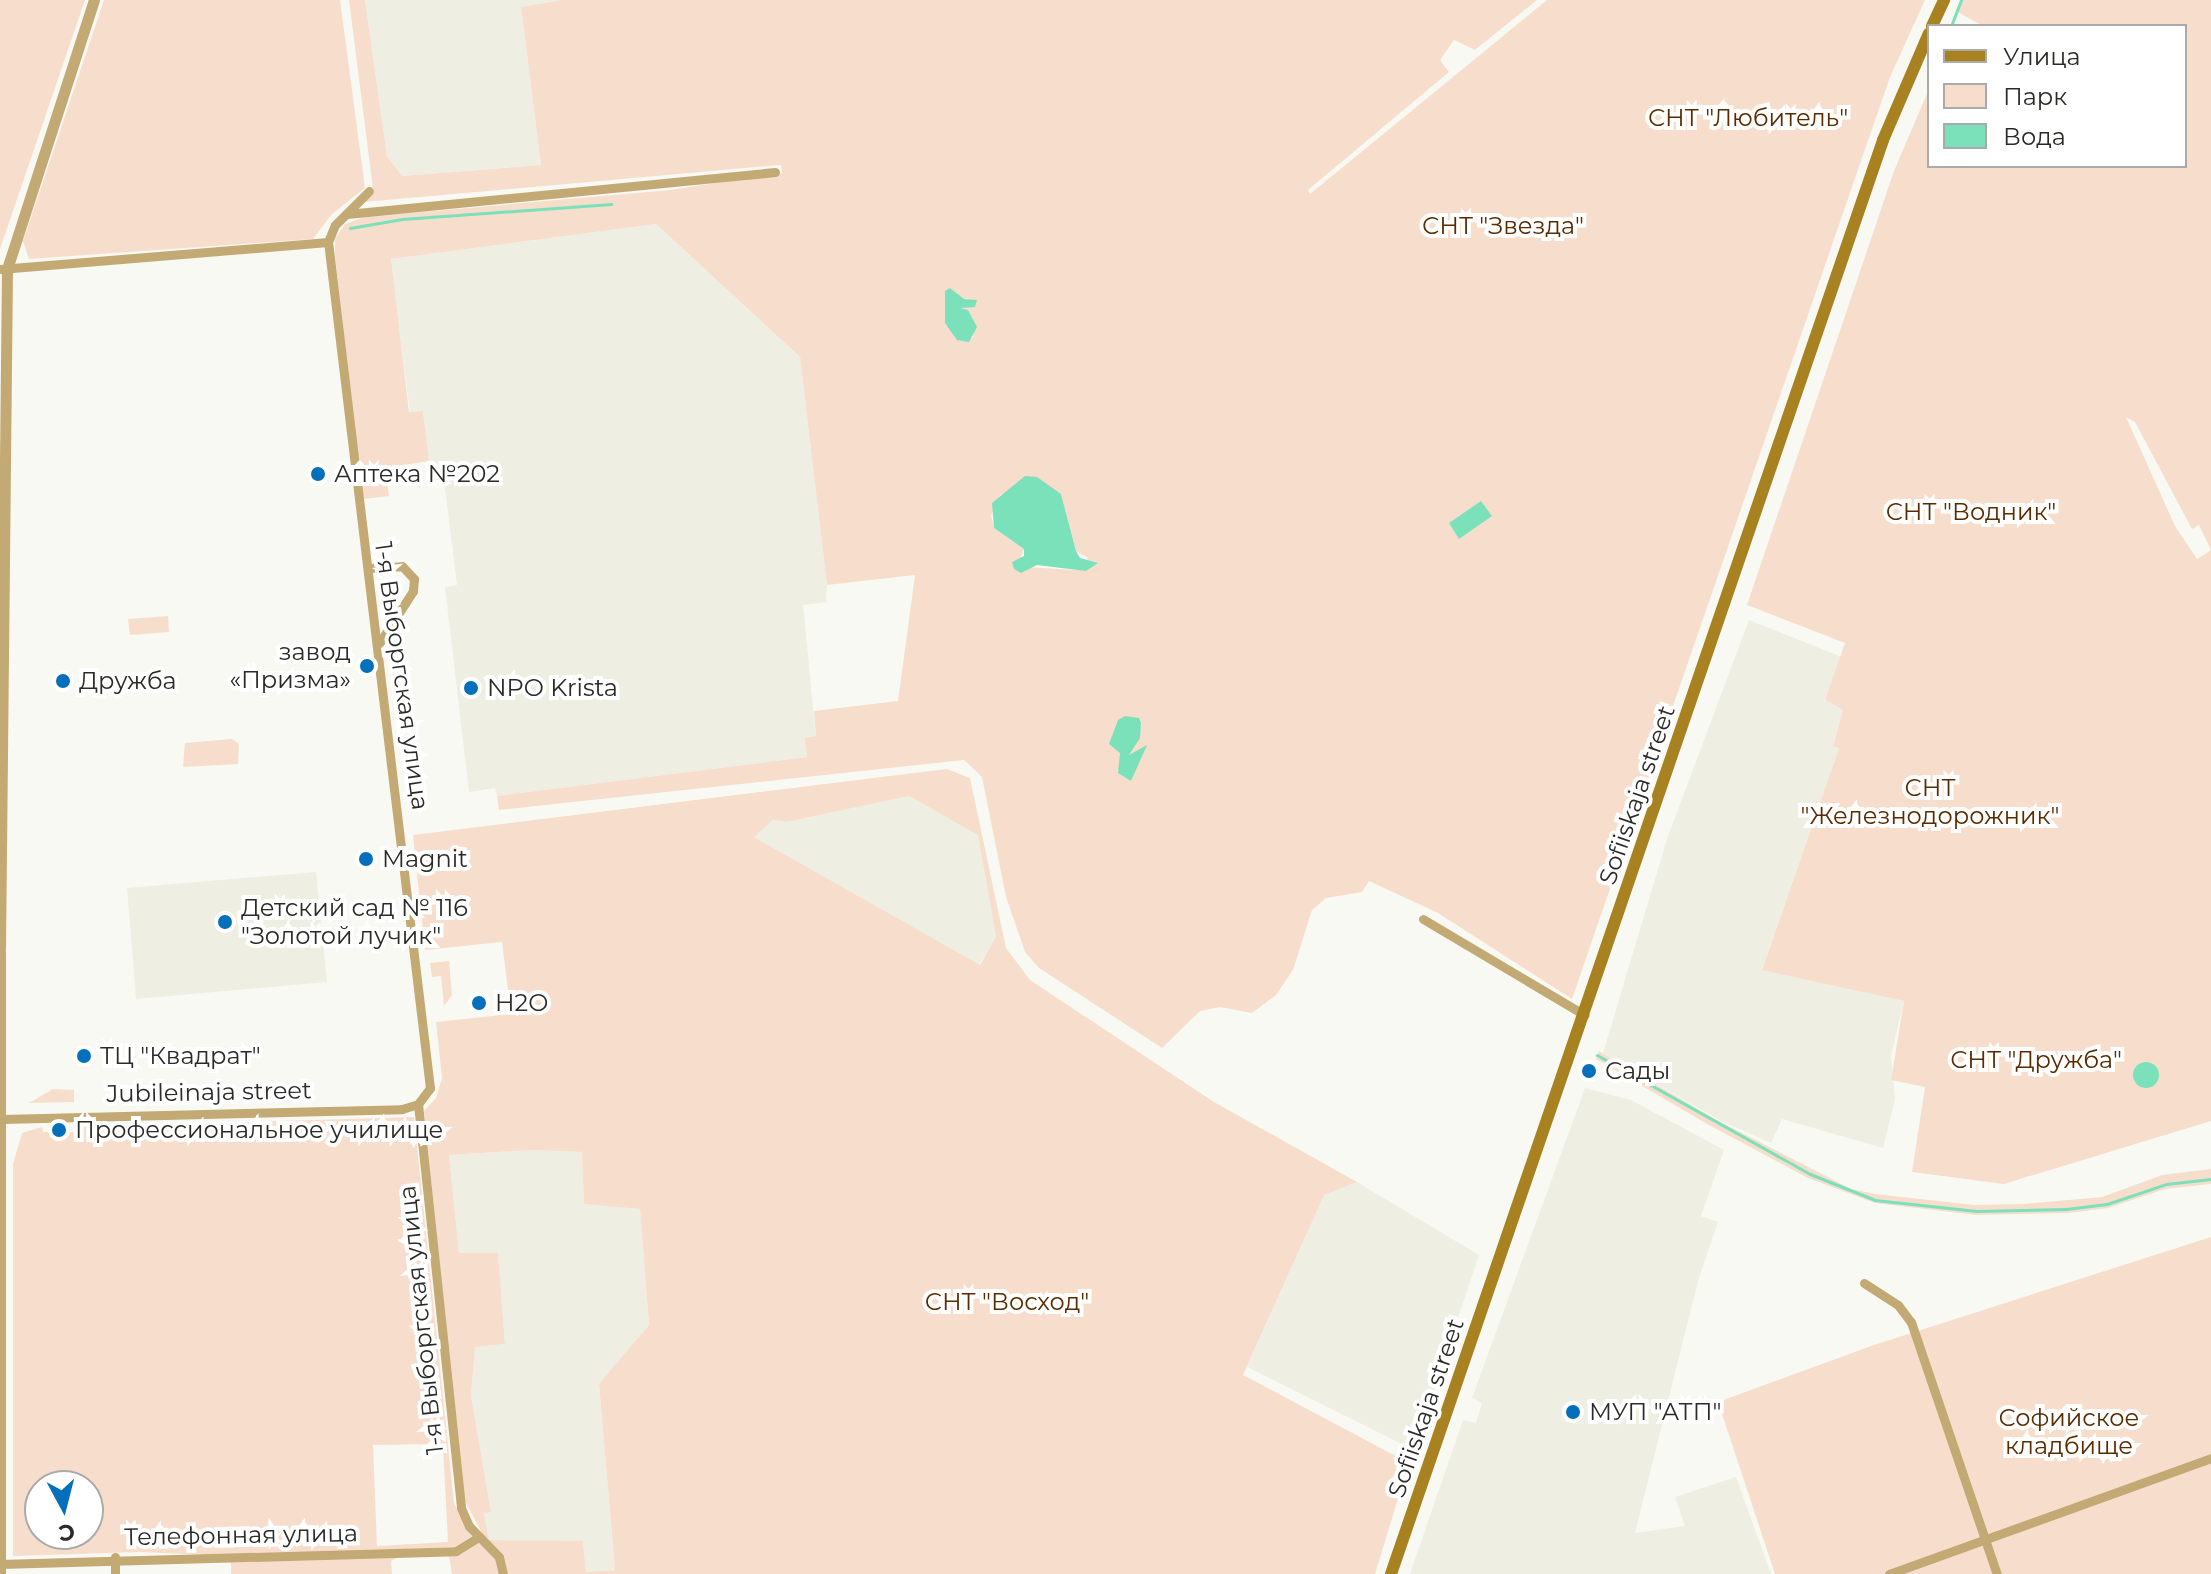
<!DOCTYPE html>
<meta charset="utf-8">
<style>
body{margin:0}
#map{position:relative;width:2211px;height:1574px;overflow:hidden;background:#f8f9f3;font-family:Montserrat,sans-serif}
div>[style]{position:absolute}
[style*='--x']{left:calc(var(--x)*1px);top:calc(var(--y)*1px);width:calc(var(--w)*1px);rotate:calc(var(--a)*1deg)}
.built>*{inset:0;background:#eeefe2}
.green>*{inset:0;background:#f7decc}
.water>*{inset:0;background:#7ae1ba}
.round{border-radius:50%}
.stream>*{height:3px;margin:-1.5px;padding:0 1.5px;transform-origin:1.5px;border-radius:1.5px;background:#7ae1ba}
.minor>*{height:9px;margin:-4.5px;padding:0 4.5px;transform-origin:4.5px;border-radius:4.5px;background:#c3a973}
.tertiary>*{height:11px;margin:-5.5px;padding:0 5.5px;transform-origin:5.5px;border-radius:5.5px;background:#c3a973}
.secondary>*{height:12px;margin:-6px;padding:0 6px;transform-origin:6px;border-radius:6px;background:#a88221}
.dots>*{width:22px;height:22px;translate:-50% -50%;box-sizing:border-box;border:4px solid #fff;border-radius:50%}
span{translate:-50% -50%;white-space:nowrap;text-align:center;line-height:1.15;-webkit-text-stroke:8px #fff;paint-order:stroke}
.park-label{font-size:24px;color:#592b00}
.poi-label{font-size:24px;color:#2a2a28}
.left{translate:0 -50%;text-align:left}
.right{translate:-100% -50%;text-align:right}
.street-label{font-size:24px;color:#2a2a28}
.legend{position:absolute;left:1927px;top:24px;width:260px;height:144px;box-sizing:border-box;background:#fff;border:2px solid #aaaaa9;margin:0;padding:10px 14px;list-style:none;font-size:24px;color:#2a2a28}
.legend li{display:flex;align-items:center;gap:16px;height:40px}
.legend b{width:40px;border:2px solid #aaaaa9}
.north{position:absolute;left:24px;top:1470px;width:80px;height:80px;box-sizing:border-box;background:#fff;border:2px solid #aaaaa9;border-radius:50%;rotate:173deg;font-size:22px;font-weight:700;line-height:32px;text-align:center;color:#2a2a28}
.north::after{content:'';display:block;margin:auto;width:28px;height:36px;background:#0470bb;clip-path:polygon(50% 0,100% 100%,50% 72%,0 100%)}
</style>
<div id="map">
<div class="built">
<div style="clip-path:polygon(365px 0,562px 0,521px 7px,541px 165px,402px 176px,387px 156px)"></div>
<div style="clip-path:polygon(656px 224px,800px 357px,827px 585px,826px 602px,803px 605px,816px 737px,808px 757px,497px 796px,495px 788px,469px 792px,445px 587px,457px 585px,442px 464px,429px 465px,423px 411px,410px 412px,390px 259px)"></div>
<div style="clip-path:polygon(1749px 620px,1842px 657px,1825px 700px,1843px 710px,1833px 745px,1839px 748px,1762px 969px,1904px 1001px,1891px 1055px,1895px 1099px,1883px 1148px,1782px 1119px,1771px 1143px,1721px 1121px,1603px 1053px,1667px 839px)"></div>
<div style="clip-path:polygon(909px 796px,979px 835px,996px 936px,979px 965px,754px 837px,773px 820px,787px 822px)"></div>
<div style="clip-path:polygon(316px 872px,327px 982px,136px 999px,127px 888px)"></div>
<div style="clip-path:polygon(1585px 1088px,1631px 1100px,1724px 1150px,1701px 1216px,1718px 1222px,1699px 1278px,1635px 1533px,1685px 1526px,1675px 1497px,1736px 1477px,1771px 1574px,1410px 1574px,1463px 1420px,1476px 1423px,1482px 1403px,1472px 1398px)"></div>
<div style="clip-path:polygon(533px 1150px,582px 1152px,584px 1203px,640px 1209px,649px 1325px,599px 1385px,615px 1570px,586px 1572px,583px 1541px,489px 1540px,484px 1512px,491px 1511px,471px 1395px,475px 1347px,505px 1344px,498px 1254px,459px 1254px,449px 1155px)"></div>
<div style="clip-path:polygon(1357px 1182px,1479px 1255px,1414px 1450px,1247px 1367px,1324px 1194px)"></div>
</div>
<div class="green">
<div style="clip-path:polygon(0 0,85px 0,0 249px)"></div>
<div style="clip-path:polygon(104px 0,340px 0,365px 188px,332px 214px,313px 239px,29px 259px,23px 241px)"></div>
<div style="clip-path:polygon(evenodd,349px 0,365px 0,387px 156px,402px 176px,541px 165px,521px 7px,562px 0,1537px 0,1475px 50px,1454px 40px,1440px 60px,1449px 72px,1308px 190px,1310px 194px,1547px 0,1925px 0,1890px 77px,1572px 999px,1438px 913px,1369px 881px,1362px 892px,1326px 898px,1312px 910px,1293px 970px,1276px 995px,1252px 1013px,1220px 1007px,1200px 1011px,1162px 1048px,1039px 968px,1025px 952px,1006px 897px,982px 777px,964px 760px,499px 810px,497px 796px,807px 757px,805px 738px,816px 736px,814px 711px,898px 701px,915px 575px,827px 585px,800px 357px,656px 224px,391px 259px,409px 412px,423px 411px,429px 461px,403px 465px,404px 480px,387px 483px,389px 496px,363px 499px,335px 256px,335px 239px,345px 224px,365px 217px,670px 190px,782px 173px,781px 165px,768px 166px,364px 202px,373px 189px,349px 0,969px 298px,960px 309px,970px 313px,973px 338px,950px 328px,963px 299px,969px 298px,349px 0,1043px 486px,1061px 494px,1076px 551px,1088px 558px,1076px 570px,1026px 567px,1020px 559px,1024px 549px,994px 528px,991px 515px,1000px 495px,1043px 486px)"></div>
<div style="clip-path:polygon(1961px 0,2211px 0,2211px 550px,2199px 525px,2192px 529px,2135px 422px,2126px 417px,2175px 526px,2197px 559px,2211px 550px,2211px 1121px,2004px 1184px,1912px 1172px,1925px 1087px,1891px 1080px,1904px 1001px,1762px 970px,1839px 748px,1833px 746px,1843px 710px,1825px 700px,1845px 643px,1747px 605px,1894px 171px,1929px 89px,1929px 166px,2185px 166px,2185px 26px,1983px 26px,1956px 11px)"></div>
<div style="clip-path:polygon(168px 616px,169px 632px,130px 635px,128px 619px)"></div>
<div style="clip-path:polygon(232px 739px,239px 744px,238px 764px,183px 767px,185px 743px)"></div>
<div style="clip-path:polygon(evenodd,947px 769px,970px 778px,1006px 948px,1030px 980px,1214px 1102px,1357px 1182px,1324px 1195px,1243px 1375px,1409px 1463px,1375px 1574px,452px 1574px,449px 1556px,399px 1557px,391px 1561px,392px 1574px,231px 1574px,231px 1562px,260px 1559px,461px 1553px,484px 1537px,464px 1499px,424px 1111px,436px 1098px,442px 1078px,436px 1022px,511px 1014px,502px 942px,425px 950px,413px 835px,947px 769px,909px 796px,978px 835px,996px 936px,980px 965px,754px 837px,773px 820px,787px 822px,909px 796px,947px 769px,533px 1150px,582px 1152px,584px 1204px,640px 1209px,649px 1325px,599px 1384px,615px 1570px,586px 1572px,583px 1541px,489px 1540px,484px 1513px,491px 1512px,471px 1395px,475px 1347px,505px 1344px,498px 1253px,459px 1253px,449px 1155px,533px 1150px)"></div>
<div style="clip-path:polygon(449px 961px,452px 995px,444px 1006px,441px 976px,432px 977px,430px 963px)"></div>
<div style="clip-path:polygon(1599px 1051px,1715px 1119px,1851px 1189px,1875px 1194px,1974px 1205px,2023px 1204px,2102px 1197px,2162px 1175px,2211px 1169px,2211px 1184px,2165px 1189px,2108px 1208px,2068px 1213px,1976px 1215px,1875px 1203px,1808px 1178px,1709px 1125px,1596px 1059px)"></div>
<div style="clip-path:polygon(53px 1089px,74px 1090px,74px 1102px,29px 1103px)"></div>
<div style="clip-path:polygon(evenodd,414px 1117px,454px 1503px,472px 1536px,455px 1547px,229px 1556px,140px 1552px,13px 1556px,13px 1164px,22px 1133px,42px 1127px,43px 1132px,77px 1132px,77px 1127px,414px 1117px,437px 1444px,443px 1447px,448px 1542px,377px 1546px,373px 1445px,437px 1444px,414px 1117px,40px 1486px,88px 1486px,88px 1534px,40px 1534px,40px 1486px)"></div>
<div style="clip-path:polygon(2211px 1237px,2211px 1574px,1775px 1574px,1718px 1402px,1874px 1345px)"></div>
</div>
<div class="water">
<div style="clip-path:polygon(950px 288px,964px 299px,977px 300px,975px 307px,960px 308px,968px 310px,977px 327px,969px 342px,957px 340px,945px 323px,945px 291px)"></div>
<div style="clip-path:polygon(1025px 476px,1037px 477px,1061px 494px,1076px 551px,1080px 558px,1098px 563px,1086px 571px,1037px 565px,1021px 573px,1014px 569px,1012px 562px,1024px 556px,1024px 549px,994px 528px,992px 503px)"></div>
<div style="clip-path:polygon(1481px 501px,1492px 516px,1459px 539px,1449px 523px)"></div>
<div style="clip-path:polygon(1125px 716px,1139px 718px,1141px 723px,1140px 738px,1129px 755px,1147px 745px,1131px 781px,1118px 773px,1120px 753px,1109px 744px,1118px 720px)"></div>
<div class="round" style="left:2133px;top:1062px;width:26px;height:26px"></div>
</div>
<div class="stream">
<div style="--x:1951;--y:26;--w:28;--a:-69"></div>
<div style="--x:350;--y:228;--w:53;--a:-9.8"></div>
<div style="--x:402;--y:219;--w:210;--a:-4.1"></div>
<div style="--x:1597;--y:1055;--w:244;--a:29.2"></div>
<div style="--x:1810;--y:1174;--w:70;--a:21.8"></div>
<div style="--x:1875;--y:1200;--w:102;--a:6.2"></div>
<div style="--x:1976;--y:1211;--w:90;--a:-1.3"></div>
<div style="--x:2066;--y:1209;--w:41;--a:-7"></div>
<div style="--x:2107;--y:1204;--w:62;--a:-18.7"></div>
<div style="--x:2166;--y:1184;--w:45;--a:-6.3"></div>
</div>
<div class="minor">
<div style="--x:347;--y:214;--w:430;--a:-5.6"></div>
<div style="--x:0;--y:269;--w:329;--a:-4.7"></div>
<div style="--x:368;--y:568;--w:34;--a:-3"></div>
<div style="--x:402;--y:566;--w:18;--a:47"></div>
<div style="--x:414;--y:579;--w:12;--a:95"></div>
<div style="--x:413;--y:591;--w:61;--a:122.9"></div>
<div style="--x:1423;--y:919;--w:188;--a:30.7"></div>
<div style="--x:418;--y:1104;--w:406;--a:83.9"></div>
<div style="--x:461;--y:1508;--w:20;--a:66"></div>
<div style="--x:469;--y:1526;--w:43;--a:45.9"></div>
<div style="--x:499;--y:1557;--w:17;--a:77"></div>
<div style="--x:2;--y:1119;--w:400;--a:-1.4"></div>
<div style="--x:402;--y:1109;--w:17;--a:-17"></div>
<div style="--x:418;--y:1104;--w:20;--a:-53"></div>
<div style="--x:430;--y:1088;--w:852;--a:-96.87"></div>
<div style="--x:328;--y:242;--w:18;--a:-68"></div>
<div style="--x:335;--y:225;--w:48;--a:-45"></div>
<div style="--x:1864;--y:1283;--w:40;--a:32.9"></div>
<div style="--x:1898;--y:1305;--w:21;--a:53"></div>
<div style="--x:1911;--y:1322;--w:266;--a:71.2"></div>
<div style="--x:0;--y:1564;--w:456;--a:-1.6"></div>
<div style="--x:456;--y:1551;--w:26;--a:-32"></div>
<div style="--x:115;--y:1574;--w:17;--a:-90"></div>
<div style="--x:1889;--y:1574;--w:342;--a:-19.8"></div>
</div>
<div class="tertiary">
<div style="--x:0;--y:948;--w:679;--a:-89.41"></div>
<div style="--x:7;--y:269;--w:283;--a:-72.1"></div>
<div style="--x:0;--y:952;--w:622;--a:90"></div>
</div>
<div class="secondary">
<div style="--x:1932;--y:26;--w:29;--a:-65"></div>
<div style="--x:1391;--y:1574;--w:1516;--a:-71.06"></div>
<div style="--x:1883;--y:140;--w:116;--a:-66.7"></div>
</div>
<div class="dots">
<div style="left:318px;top:474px;background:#0470bb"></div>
<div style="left:367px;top:666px;background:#0470bb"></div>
<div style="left:63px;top:681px;background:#0470bb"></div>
<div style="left:471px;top:688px;background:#0470bb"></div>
<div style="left:366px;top:859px;background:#0470bb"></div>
<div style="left:225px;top:922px;background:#0470bb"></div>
<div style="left:479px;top:1003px;background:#0470bb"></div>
<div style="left:84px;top:1056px;background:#0470bb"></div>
<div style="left:1589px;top:1071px;background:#0470bb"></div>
<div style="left:59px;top:1130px;background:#0470bb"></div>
<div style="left:1573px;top:1412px;background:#0470bb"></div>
</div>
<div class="park-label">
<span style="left:1748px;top:118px">СНТ "Любитель"</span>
<span style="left:1503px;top:226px">СНТ "Звезда"</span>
<span style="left:1971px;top:512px">СНТ "Водник"</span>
<span style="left:1930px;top:802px">СНТ<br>"Железнодорожник"</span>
<span style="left:2036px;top:1060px">СНТ "Дружба"</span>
<span style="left:1007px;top:1302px">СНТ "Восход"</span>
<span style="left:2069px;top:1432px">Софийское<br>кладбище</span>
</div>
<div class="poi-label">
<span class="left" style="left:334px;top:474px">Аптека №202</span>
<span class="right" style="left:351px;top:666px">завод<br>«Призма»</span>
<span class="left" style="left:79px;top:681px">Дружба</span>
<span class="left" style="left:487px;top:688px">NPO Krista</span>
<span class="left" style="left:382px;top:859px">Magnit</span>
<span class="left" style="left:241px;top:922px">Детский сад № 116<br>"Золотой лучик"</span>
<span class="left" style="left:495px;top:1003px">H2O</span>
<span class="left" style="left:100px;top:1056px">ТЦ "Квадрат"</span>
<span class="left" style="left:1605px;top:1071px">Сады</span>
<span class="left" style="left:75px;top:1130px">Профессиональное училище</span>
<span class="left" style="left:1589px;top:1412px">МУП "АТП"</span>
</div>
<div class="street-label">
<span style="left:402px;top:676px;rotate:82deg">1-я Выборгская улица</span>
<span style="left:1637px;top:795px;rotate:-71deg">Sofiiskaja street</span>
<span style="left:209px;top:1092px;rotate:-1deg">Jubileinaja street</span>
<span style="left:421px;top:1320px;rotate:-96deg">1-я Выборгская улица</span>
<span style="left:1426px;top:1408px;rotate:-71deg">Sofiiskaja street</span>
<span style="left:241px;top:1535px;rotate:-1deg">Телефонная улица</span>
</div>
<ul class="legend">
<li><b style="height:10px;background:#a88221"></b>Улица</li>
<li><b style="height:22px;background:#f7decc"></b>Парк</li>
<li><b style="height:22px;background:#7ae1ba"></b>Вода</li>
</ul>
<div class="north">С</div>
</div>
